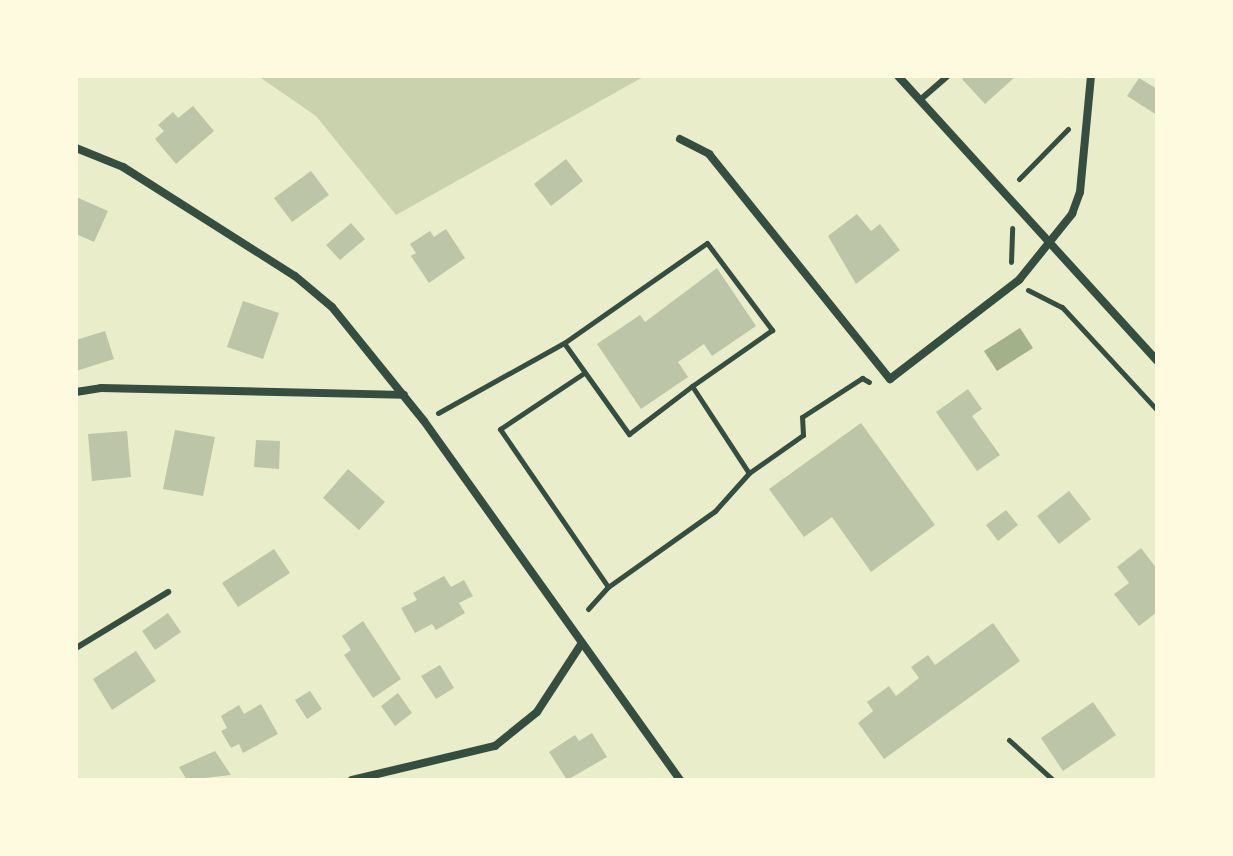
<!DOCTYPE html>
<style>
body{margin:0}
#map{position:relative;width:1233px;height:856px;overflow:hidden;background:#e9edc9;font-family:"Public Sans",sans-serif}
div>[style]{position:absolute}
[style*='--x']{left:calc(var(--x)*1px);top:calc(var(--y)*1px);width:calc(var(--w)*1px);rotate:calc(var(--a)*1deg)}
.green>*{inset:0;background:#cad2ad}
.water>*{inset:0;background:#a3b18a}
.building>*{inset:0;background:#bcc5a7}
.path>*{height:5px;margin:-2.5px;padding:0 2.5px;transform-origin:2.5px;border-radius:2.5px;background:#344e41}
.service>*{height:6px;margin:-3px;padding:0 3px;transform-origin:3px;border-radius:3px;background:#344e41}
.minor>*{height:8px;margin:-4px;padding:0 4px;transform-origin:4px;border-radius:4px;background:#344e41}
span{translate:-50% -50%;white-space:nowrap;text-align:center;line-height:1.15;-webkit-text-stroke:6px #fefae0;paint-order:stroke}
.frame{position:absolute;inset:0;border:78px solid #fefae0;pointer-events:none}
</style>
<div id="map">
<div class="green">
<div style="clip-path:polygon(258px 76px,645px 76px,396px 215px,316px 116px)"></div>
</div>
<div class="water">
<div style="clip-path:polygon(1020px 328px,1033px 348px,997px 371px,984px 351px)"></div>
</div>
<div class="building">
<div style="clip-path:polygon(966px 76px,1016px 76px,985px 104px,962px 79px)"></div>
<div style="clip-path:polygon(1139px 78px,1157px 89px,1157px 115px,1127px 96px)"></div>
<div style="clip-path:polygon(193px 106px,214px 131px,176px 164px,155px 139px,164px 131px,158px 125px,173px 112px,178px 118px)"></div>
<div style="clip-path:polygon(566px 159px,583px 181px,551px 206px,534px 184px)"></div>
<div style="clip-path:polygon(311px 171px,329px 195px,292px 222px,274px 198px)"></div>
<div style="clip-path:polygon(76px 197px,108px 211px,94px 242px,76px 234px)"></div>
<div style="clip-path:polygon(857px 214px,871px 231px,880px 224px,900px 250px,856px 284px,828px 236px)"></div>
<div style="clip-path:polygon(351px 223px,365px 239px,340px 260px,326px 245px)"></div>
<div style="clip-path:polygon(446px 229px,465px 258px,429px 283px,411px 256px,416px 253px,410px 244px,430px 231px,434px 237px)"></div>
<div style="clip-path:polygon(717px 268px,756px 326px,712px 356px,704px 344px,678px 362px,688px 377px,641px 409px,597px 344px,640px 315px,645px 322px)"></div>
<div style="clip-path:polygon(243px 301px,279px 313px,263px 359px,227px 347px)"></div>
<div style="clip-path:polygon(105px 331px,114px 359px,76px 371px,76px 340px)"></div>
<div style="clip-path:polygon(968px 389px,982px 409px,972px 416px,1000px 455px,977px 471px,936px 412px)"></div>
<div style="clip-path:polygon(861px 423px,935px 525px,871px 572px,832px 517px,804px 537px,769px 489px)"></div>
<div style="clip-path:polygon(175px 430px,215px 437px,203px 496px,163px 489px)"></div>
<div style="clip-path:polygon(127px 431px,131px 477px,92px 481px,88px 434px)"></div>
<div style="clip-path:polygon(256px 440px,280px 441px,279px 469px,254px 467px)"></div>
<div style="clip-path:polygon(348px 469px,385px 502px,359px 530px,323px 498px)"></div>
<div style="clip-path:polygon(1069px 491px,1091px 519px,1059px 544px,1037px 516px)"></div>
<div style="clip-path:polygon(1006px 510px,1018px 525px,998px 541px,986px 525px)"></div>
<div style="clip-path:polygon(1141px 548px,1157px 569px,1157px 612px,1139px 626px,1114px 594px,1129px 583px,1117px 567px)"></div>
<div style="clip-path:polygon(274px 549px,290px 573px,238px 607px,222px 583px)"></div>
<div style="clip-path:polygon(444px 576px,451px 587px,464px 580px,473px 596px,459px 603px,465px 613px,436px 630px,432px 624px,415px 633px,401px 608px,417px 600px,413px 593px)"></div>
<div style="clip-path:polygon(168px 613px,181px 632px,155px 650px,142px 631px)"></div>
<div style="clip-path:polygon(363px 621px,401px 679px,373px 698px,344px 655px,351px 650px,342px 636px)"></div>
<div style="clip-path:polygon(993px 623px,1020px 661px,884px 759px,858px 723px,873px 711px,867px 702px,889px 686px,896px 696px,919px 678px,911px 667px,928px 655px,935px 665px)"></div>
<div style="clip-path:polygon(136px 651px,156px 681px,112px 710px,93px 679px)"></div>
<div style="clip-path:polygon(440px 665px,454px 688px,436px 699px,421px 676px)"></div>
<div style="clip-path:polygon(310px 691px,322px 709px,307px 719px,295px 700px)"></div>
<div style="clip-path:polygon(398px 693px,412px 713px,395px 726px,381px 706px)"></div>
<div style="clip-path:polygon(1093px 702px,1116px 735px,1063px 771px,1041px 738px)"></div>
<div style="clip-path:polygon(261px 704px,278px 734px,243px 753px,239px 744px,231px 748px,221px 731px,227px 728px,221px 716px,239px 705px,244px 714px)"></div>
<div style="clip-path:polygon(592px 733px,607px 757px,567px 780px,549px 752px,575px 735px,579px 741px)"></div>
<div style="clip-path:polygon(215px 751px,231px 775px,187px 780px,179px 767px)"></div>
</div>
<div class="path">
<div style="--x:1019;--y:179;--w:70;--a:-45.6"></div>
<div style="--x:1011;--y:262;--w:34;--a:-88"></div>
<div style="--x:1028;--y:290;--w:38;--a:27"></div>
<div style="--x:1062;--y:307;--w:140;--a:47.3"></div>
<div style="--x:564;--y:343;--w:174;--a:-35"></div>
<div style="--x:707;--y:243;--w:109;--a:53.2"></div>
<div style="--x:772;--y:330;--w:98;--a:145"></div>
<div style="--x:584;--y:373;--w:101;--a:146.3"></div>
<div style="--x:500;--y:429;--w:191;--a:55.6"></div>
<div style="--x:438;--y:413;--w:144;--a:-29.1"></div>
<div style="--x:564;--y:343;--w:112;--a:54.5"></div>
<div style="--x:629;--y:434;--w:79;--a:-37.3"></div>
<div style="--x:692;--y:386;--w:104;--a:56.8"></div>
<div style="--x:588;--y:609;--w:30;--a:-48"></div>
<div style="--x:608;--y:587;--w:131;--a:-35.4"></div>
<div style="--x:715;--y:511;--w:51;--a:-48.2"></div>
<div style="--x:749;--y:473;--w:66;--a:-35.1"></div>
<div style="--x:803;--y:435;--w:18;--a:-93"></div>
<div style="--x:802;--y:417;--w:72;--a:-33"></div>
<div style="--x:862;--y:378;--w:8;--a:30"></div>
<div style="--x:1009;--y:740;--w:59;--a:42.3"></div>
</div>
<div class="service">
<div style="--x:920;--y:100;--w:37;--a:-41"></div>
<div style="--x:76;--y:648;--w:108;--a:-31.3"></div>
</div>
<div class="minor">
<div style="--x:898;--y:76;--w:385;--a:47.7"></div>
<div style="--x:680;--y:139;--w:33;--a:27"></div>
<div style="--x:709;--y:154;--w:289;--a:51.2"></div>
<div style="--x:890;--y:379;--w:163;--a:-37.5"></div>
<div style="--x:1019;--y:280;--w:85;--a:-51.2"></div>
<div style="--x:1072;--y:214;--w:23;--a:-70"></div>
<div style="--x:1080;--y:192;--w:117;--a:-84.6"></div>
<div style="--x:76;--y:148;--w:51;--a:22"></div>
<div style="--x:123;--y:167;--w:204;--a:32.4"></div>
<div style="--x:295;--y:276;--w:48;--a:40"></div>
<div style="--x:332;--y:307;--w:146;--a:51.1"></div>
<div style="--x:424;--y:421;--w:441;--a:54.5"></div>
<div style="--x:76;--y:392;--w:25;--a:-9"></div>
<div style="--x:101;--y:388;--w:303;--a:1.3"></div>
<div style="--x:352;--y:780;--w:147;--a:-13.4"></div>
<div style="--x:495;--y:746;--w:54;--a:-39"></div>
<div style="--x:537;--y:712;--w:82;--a:-56.9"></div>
</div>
<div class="frame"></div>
</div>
